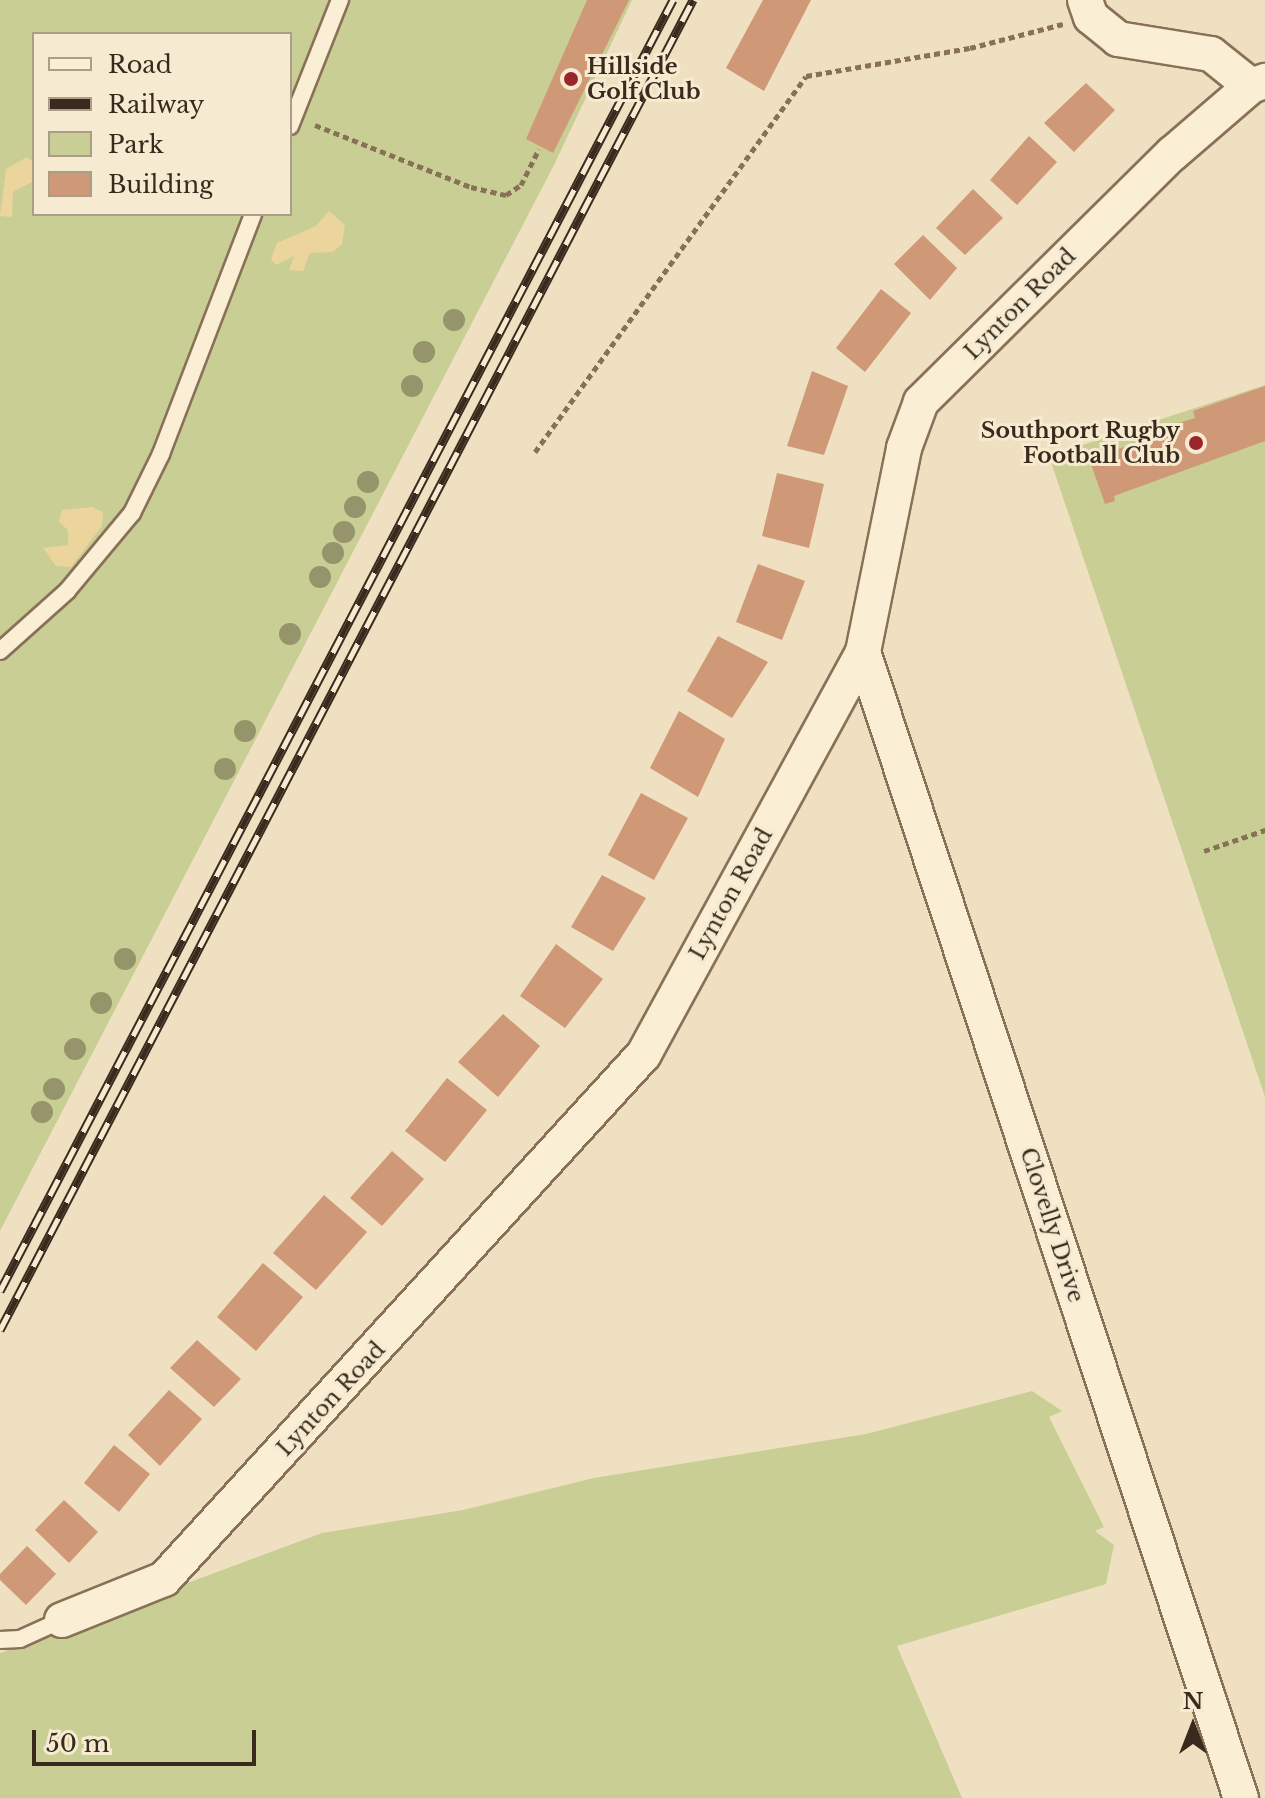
<!DOCTYPE html>
<style>
body{margin:0}
#map{position:relative;width:1265px;height:1798px;overflow:hidden;background:#efe0c1;font-family:"Libre Baskerville",serif}
div>[style]{position:absolute}
[style*='--x']{left:calc(var(--x)*1px);top:calc(var(--y)*1px);width:calc(var(--w)*1px);rotate:calc(var(--a)*1deg)}
.green>*{inset:0;background:#c9ce95}
.sand>*{inset:0;background:#ecd59d}
.building>*{inset:0;background:#cf9876}
.path>*{height:5px;margin-top:-2.5px;transform-origin:0;background:repeating-linear-gradient(90deg,#897158 0 6px,transparent 0 10px)}
.roads{filter:drop-shadow(2px 0 #897158) drop-shadow(-2px 0 #897158) drop-shadow(0 2px #897158) drop-shadow(0 -2px #897158)}
.lane>*{height:16px;margin:-8px;padding:0 8px;transform-origin:8px;border-radius:8px;background:#faeed5}
.street>*{height:34px;margin:-17px;padding:0 17px;transform-origin:17px;border-radius:17px;background:#faeed5}
.rail>*{height:9px;margin-top:-4.5px;transform-origin:0;background:repeating-linear-gradient(90deg,#f6ebd1 0 18px,#392a1d 0 36px);box-sizing:border-box;border-block:2px solid #392a1d}
.trees>*{width:22px;height:22px;margin:-11px;border-radius:50%;background:#95946a}
.dots>*{width:22px;height:22px;translate:-50% -50%;box-sizing:border-box;border:4px solid #f6ebd1;border-radius:50%}
span{translate:-50% -50%;white-space:nowrap;text-align:center;line-height:1.15;-webkit-text-stroke:6px #f6ebd1;paint-order:stroke}
.poi-label{font-size:22px;color:#392a1d;font-weight:700}
.left{translate:0 -50%;text-align:left}
.right{translate:-100% -50%;text-align:right}
.street-label{font-size:22px;color:#392a1d}
.legend{position:absolute;left:32px;top:32px;width:260px;height:184px;box-sizing:border-box;background:#f6ebd1;border:2px solid #aa9e89;margin:0;padding:10px 14px;list-style:none;font-size:24px;color:#392a1d}
.legend li{display:flex;align-items:center;gap:16px;height:40px}
.legend b{width:40px;border:2px solid #aa9e89}
.north{position:absolute;left:1153px;top:1686px;width:80px;height:80px;-webkit-text-stroke:6px #f6ebd1;paint-order:stroke;rotate:0deg;font-size:22px;font-weight:700;line-height:32px;text-align:center;color:#392a1d}
.north::after{content:'';display:block;margin:auto;width:28px;height:36px;background:#392a1d;clip-path:polygon(50% 0,100% 100%,50% 72%,0 100%)}
.scale{position:absolute;left:32px;top:1730px;width:224px;height:36px;box-sizing:border-box;border:4px solid #392a1d;border-top:0;padding-left:10px;font-size:24px;line-height:28px;white-space:nowrap;color:#392a1d;-webkit-text-stroke:6px #f6ebd1;paint-order:stroke}
</style>
<div id="map">
<div class="green">
<div style="clip-path:polygon(evenodd,0 0,632px 0,554px 165px,0 1231px,0 0,34px 34px,290px 34px,290px 214px,34px 214px,34px 34px)"></div>
<div style="clip-path:polygon(1265px 385px,1265px 1097px,1049px 456px)"></div>
<div style="clip-path:polygon(1032px 1391px,1062px 1411px,1049px 1417px,1104px 1527px,1095px 1531px,1114px 1545px,1106px 1584px,897px 1646px,962px 1798px,0 1798px,0 1653px,322px 1533px,463px 1510px,594px 1478px,866px 1434px)"></div>
</div>
<div class="sand">
<div style="clip-path:polygon(27px 157px,34px 163px,34px 181px,13px 192px,12px 217px,0 216px,6px 169px)"></div>
<div style="clip-path:polygon(329px 211px,345px 225px,342px 244px,333px 252px,310px 253px,303px 271px,289px 270px,294px 256px,276px 265px,271px 259px,277px 243px,316px 226px)"></div>
<div style="clip-path:polygon(92px 507px,103px 512px,102px 526px,71px 567px,56px 566px,43px 548px,68px 545px,68px 530px,59px 522px,62px 510px)"></div>
</div>
<div class="building">
<div style="clip-path:polygon(587px 0,629px 0,553px 153px,526px 139px)"></div>
<div style="clip-path:polygon(763px 0,811px 0,764px 91px,726px 68px)"></div>
<div style="clip-path:polygon(1086px 83px,1115px 110px,1074px 152px,1044px 123px)"></div>
<div style="clip-path:polygon(1029px 136px,1057px 162px,1017px 205px,990px 180px)"></div>
<div style="clip-path:polygon(973px 189px,1003px 218px,965px 255px,936px 228px)"></div>
<div style="clip-path:polygon(923px 235px,957px 268px,930px 300px,894px 264px)"></div>
<div style="clip-path:polygon(881px 289px,911px 313px,865px 372px,836px 348px)"></div>
<div style="clip-path:polygon(812px 371px,848px 386px,824px 455px,787px 446px)"></div>
<div style="clip-path:polygon(1265px 386px,1265px 441px,1114px 496px,1115px 501px,1105px 504px,1087px 453px,1108px 446px,1110px 452px,1180px 427px,1179px 423px,1195px 418px,1193px 411px)"></div>
<div style="clip-path:polygon(777px 473px,824px 484px,809px 548px,762px 536px)"></div>
<div style="clip-path:polygon(758px 564px,805px 581px,782px 640px,736px 622px)"></div>
<div style="clip-path:polygon(718px 636px,768px 662px,732px 718px,687px 691px)"></div>
<div style="clip-path:polygon(679px 711px,725px 739px,698px 797px,650px 768px)"></div>
<div style="clip-path:polygon(641px 793px,688px 818px,654px 880px,608px 855px)"></div>
<div style="clip-path:polygon(602px 875px,646px 898px,613px 951px,571px 927px)"></div>
<div style="clip-path:polygon(556px 944px,603px 979px,565px 1028px,520px 996px)"></div>
<div style="clip-path:polygon(503px 1014px,540px 1046px,498px 1097px,458px 1062px)"></div>
<div style="clip-path:polygon(447px 1078px,487px 1110px,445px 1162px,405px 1131px)"></div>
<div style="clip-path:polygon(392px 1151px,424px 1179px,382px 1226px,350px 1198px)"></div>
<div style="clip-path:polygon(324px 1195px,367px 1232px,316px 1290px,273px 1253px)"></div>
<div style="clip-path:polygon(263px 1263px,303px 1297px,256px 1351px,217px 1317px)"></div>
<div style="clip-path:polygon(197px 1340px,241px 1379px,214px 1407px,170px 1368px)"></div>
<div style="clip-path:polygon(169px 1390px,202px 1419px,160px 1466px,128px 1435px)"></div>
<div style="clip-path:polygon(114px 1445px,150px 1474px,119px 1512px,84px 1483px)"></div>
<div style="clip-path:polygon(64px 1500px,98px 1532px,69px 1563px,35px 1530px)"></div>
<div style="clip-path:polygon(27px 1546px,56px 1574px,26px 1605px,0 1580px,0 1574px)"></div>
</div>
<div class="path">
<div style="--x:315;--y:125;--w:168;--a:21.7"></div>
<div style="--x:471;--y:187;--w:36;--a:13"></div>
<div style="--x:506;--y:195;--w:18;--a:-34"></div>
<div style="--x:521;--y:185;--w:40;--a:-63.4"></div>
<div style="--x:535;--y:452;--w:463;--a:-54.2"></div>
<div style="--x:806;--y:76;--w:166;--a:-9.7"></div>
<div style="--x:970;--y:48;--w:96;--a:-14.5"></div>
<div style="--x:1204;--y:851;--w:65;--a:-19"></div>
</div>
<div class="roads">
<div class="lane">
<div style="--x:290;--y:126;--w:136;--a:-68.4"></div>
<div style="--x:0;--y:651;--w:90;--a:-41.8"></div>
<div style="--x:67;--y:591;--w:102;--a:-50.2"></div>
<div style="--x:132;--y:513;--w:66;--a:-63.8"></div>
<div style="--x:161;--y:454;--w:257;--a:-69"></div>
<div style="--x:0;--y:1640;--w:20;--a:-3"></div>
<div style="--x:20;--y:1639;--w:46;--a:-24.3"></div>
</div>
<div class="street">
<div style="--x:1085;--y:0;--w:18;--a:71"></div>
<div style="--x:1091;--y:17;--w:35;--a:39"></div>
<div style="--x:1118;--y:39;--w:94;--a:9.2"></div>
<div style="--x:1211;--y:54;--w:51;--a:38.7"></div>
<div style="--x:863;--y:652;--w:1207;--a:71.75"></div>
<div style="--x:62;--y:1620;--w:110;--a:-21.9"></div>
<div style="--x:164;--y:1579;--w:711;--a:-47.56"></div>
<div style="--x:644;--y:1054;--w:458;--a:-61.4"></div>
<div style="--x:863;--y:652;--w:208;--a:-78.6"></div>
<div style="--x:904;--y:448;--w:49;--a:-69.7"></div>
<div style="--x:921;--y:402;--w:353;--a:-44.7"></div>
<div style="--x:1172;--y:154;--w:104;--a:-40.7"></div>
<div style="--x:1251;--y:86;--w:15;--a:-20"></div>
</div>
</div>
<div class="rail">
<div style="--x:0;--y:1291;--w:1456;--a:-62.47"></div>
<div style="--x:0;--y:1330;--w:1500;--a:-62.48"></div>
</div>
<div class="trees">
<div style="left:454px;top:320px"></div>
<div style="left:424px;top:352px"></div>
<div style="left:412px;top:386px"></div>
<div style="left:368px;top:482px"></div>
<div style="left:355px;top:507px"></div>
<div style="left:344px;top:532px"></div>
<div style="left:333px;top:553px"></div>
<div style="left:320px;top:577px"></div>
<div style="left:290px;top:634px"></div>
<div style="left:245px;top:731px"></div>
<div style="left:225px;top:769px"></div>
<div style="left:125px;top:959px"></div>
<div style="left:101px;top:1003px"></div>
<div style="left:75px;top:1049px"></div>
<div style="left:54px;top:1089px"></div>
<div style="left:42px;top:1112px"></div>
</div>
<div class="dots">
<div style="left:571px;top:79px;background:#9a262b"></div>
<div style="left:1196px;top:443px;background:#9a262b"></div>
</div>
<div class="poi-label">
<span class="left" style="left:587px;top:79px">Hillside<br>Golf Club</span>
<span class="right" style="left:1180px;top:443px">Southport Rugby<br>Football Club</span>
</div>
<div class="street-label">
<span style="left:1020px;top:304px;rotate:-45deg">Lynton Road</span>
<span style="left:731px;top:894px;rotate:-61deg">Lynton Road</span>
<span style="left:1052px;top:1225px;rotate:72deg">Clovelly Drive</span>
<span style="left:331px;top:1399px;rotate:-47deg">Lynton Road</span>
</div>
<ul class="legend">
<li><b style="height:10px;background:#faeed5"></b>Road</li>
<li><b style="height:10px;background:#392a1d"></b>Railway</li>
<li><b style="height:22px;background:#c9ce95"></b>Park</li>
<li><b style="height:22px;background:#cf9876"></b>Building</li>
</ul>
<div class="north">N</div>
<div class="scale">50 m</div>
</div>
